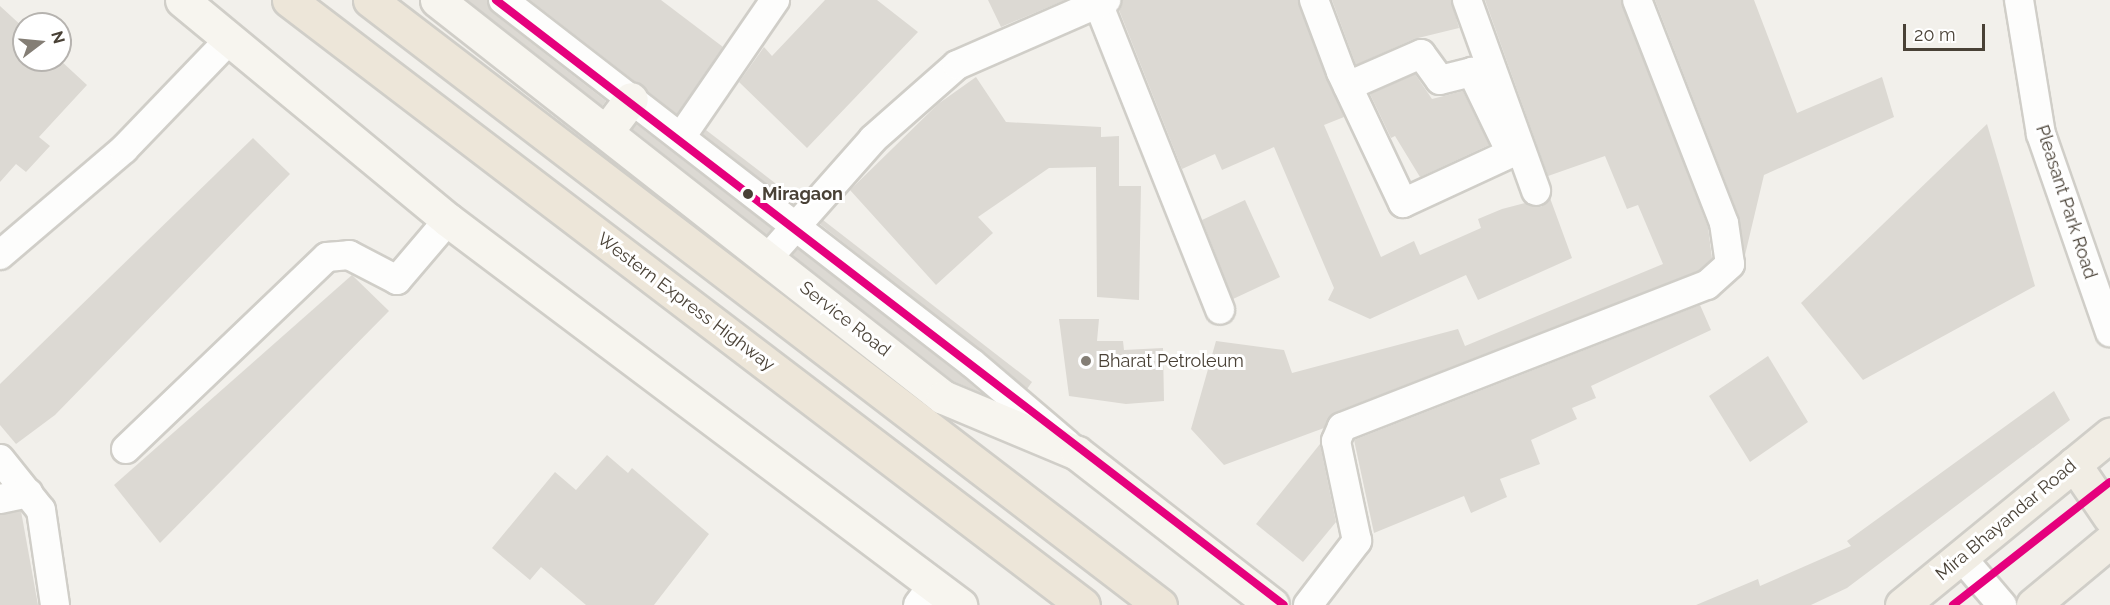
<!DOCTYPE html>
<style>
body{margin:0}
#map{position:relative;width:2110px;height:605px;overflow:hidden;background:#f2f0eb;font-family:Raleway,sans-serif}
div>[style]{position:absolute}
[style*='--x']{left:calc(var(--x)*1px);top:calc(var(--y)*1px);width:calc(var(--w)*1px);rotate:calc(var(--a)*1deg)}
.building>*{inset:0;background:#dcd9d3}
.roads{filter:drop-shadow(2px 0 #d0cec8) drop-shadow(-2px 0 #d0cec8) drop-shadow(0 2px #d0cec8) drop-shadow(0 -2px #d0cec8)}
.street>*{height:28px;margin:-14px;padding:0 14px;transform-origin:14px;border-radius:14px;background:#fdfdfc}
.secondary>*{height:33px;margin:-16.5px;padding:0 16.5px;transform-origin:16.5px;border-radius:16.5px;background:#f7f5ef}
.primary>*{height:33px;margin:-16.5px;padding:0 16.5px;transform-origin:16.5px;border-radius:16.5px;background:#f1ede4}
.highway>*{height:33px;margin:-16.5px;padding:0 16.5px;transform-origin:16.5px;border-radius:16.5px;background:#ede6d9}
.metro-1>*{height:8px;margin:-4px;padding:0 4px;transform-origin:4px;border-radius:4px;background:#e5007d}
.dots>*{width:16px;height:16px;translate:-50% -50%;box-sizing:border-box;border:3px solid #fff;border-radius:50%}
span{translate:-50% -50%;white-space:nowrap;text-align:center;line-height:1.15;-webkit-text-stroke:6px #fff;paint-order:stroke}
.stop-label{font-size:18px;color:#494136;font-weight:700}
.left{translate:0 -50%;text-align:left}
.street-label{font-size:18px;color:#494136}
.poi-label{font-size:18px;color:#494136}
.north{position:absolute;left:12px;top:12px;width:60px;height:60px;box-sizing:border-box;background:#fff;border:2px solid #b6b3af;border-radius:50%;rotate:74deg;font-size:16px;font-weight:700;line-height:24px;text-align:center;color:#494136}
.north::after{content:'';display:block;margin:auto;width:21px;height:27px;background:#847e75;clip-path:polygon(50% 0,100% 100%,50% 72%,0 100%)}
.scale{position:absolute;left:1903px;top:24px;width:82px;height:27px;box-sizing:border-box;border:3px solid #494136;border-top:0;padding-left:8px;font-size:18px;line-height:21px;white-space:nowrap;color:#494136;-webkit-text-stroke:4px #fff;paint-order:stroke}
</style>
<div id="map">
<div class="building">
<div style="clip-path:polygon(467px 0,487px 0,493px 13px,606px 101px,602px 106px)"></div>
<div style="clip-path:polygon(530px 0,661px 0,723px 47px,677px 114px)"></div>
<div style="clip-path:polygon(825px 0,877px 0,918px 32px,807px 148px,739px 82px,764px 47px,772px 56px)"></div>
<div style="clip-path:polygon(988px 0,1065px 0,1001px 27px)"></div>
<div style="clip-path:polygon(1122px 0,1298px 0,1344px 117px,1324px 125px,1381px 257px,1414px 241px,1420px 255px,1481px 228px,1478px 219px,1502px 209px,1525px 203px,1541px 207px,1550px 198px,1572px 258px,1478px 300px,1466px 275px,1370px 319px,1328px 300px,1334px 288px,1274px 147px,1222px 170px,1215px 154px,1182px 169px,1119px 10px)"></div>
<div style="clip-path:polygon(1332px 0,1451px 0,1459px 28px,1414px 39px,1356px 65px)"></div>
<div style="clip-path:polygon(1485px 0,1621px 0,1708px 227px,1712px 258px,1698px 271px,1336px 412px,1324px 428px,1224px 465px,1191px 429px,1216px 341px,1284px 350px,1292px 373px,1458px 329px,1465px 346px,1663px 264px,1638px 205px,1627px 209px,1605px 156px,1548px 176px)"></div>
<div style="clip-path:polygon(1655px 0,1754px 0,1797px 113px,1882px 77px,1894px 117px,1764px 175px,1745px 255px,1739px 217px)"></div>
<div style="clip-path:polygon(0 6px,24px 28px,24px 60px,60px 60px,87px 85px,39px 137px,50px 146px,26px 172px,16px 164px,0 182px)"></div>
<div style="clip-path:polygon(1415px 74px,1432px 99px,1463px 91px,1489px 145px,1420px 177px,1395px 136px,1391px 138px,1370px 94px)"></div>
<div style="clip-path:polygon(976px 77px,1006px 122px,1101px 127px,1101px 137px,1119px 136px,1119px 186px,1141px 186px,1139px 300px,1097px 297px,1096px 167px,1049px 168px,978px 217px,993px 233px,936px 285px,850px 190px,938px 104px)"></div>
<div style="clip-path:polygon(636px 124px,772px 229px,766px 235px,632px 129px)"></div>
<div style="clip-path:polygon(1987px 124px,2035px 286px,1863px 380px,1801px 303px)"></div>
<div style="clip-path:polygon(706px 130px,797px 200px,793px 204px,703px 134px)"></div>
<div style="clip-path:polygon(253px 138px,290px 174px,55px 415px,16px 444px,0 425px,0 384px)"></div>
<div style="clip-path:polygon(1245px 200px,1280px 277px,1233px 299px,1202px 220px)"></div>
<div style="clip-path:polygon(823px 220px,1032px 382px,1027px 389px,820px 224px)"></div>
<div style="clip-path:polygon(798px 249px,963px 377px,981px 393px,953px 381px,792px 255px)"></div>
<div style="clip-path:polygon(352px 275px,389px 311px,160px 543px,114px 485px)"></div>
<div style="clip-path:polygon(1700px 305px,1711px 330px,1591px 386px,1596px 398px,1572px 408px,1577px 419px,1531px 440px,1540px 464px,1500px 479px,1507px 497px,1471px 513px,1464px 496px,1374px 533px,1354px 440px)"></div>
<div style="clip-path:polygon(1059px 319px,1099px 319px,1097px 341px,1123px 341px,1124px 350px,1163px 348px,1164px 401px,1126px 404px,1069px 396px)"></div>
<div style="clip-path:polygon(1768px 356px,1808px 422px,1750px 462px,1709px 396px)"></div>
<div style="clip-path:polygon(2054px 391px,2070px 420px,1847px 588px,1811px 605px,1696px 605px,1758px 579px,1760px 586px,1851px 546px,1847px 541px)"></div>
<div style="clip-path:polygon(1320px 444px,1336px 522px,1303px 562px,1256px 524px)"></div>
<div style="clip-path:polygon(607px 455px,628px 473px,632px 468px,709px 534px,654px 605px,586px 605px,541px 567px,530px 580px,492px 548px,555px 472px,576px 490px)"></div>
<div style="clip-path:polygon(21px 511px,38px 605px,0 605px,0 515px)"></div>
</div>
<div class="roads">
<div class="street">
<div style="--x:503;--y:0;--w:594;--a:37.76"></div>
<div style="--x:973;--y:364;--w:123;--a:40.4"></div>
<div style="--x:1314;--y:0;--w:77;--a:69.4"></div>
<div style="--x:1341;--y:72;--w:145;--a:64.7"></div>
<div style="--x:1403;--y:203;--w:119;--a:-24.8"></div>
<div style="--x:1511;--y:153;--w:90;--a:-115.7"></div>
<div style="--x:1472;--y:72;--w:33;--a:166"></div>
<div style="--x:1440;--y:80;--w:32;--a:-126"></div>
<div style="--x:1421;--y:54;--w:80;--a:156.3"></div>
<div style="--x:1467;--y:0;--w:203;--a:70.1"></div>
<div style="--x:2019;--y:0;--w:136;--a:80.7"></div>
<div style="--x:2041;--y:134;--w:210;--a:70.8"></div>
<div style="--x:1098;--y:3;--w:330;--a:68.3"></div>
<div style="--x:681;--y:137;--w:166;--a:-55.5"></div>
<div style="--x:0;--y:255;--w:163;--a:-40.5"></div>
<div style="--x:124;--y:149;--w:153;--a:-46.1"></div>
<div style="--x:767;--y:259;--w:160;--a:-48.5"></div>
<div style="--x:873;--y:139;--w:112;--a:-41.4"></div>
<div style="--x:957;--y:65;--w:163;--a:-23.6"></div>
<div style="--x:126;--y:449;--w:278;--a:-43.7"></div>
<div style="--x:327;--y:257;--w:22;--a:-5"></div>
<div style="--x:349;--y:255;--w:54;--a:27.5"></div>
<div style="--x:397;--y:280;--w:79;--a:-49.6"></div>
<div style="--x:0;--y:459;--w:65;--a:51.2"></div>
<div style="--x:41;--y:510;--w:96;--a:81.6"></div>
<div style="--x:0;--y:499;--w:29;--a:-12"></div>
<div style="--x:1962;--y:558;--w:62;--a:49.6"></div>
<div style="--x:918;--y:605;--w:25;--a:-53"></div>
<div style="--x:1308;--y:605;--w:81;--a:-52.6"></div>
<div style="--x:1357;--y:541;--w:102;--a:-101.9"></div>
<div style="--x:1336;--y:441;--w:15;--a:-67"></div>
<div style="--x:1342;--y:427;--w:392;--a:-21.3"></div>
<div style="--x:1707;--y:285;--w:31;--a:-42"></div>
<div style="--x:1730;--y:264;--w:41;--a:-98.3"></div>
<div style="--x:1724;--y:223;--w:239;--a:-111.3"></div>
</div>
<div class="secondary">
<div style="--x:182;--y:0;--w:345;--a:39.6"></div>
<div style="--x:448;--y:220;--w:641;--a:36.94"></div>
<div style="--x:437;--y:0;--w:643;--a:38.12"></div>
<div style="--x:943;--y:397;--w:145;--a:22.7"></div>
<div style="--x:1077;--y:453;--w:247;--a:37.9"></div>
<div style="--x:606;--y:132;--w:41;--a:-52.9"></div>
</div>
<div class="primary">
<div style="--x:2074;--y:464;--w:64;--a:55.8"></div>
<div style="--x:1902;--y:605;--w:269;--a:-39.3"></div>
<div style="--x:2033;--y:605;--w:100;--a:-39.7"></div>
</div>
<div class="highway">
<div style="--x:289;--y:0;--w:998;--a:37.31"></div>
<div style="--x:370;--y:0;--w:995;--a:37.45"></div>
</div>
</div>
<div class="metro-1">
<div style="--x:496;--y:0;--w:993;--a:37.52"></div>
<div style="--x:1953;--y:605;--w:199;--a:-38.1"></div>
</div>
<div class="dots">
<div style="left:748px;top:194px;background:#494136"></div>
<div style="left:1086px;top:361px;background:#847e75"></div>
</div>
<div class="stop-label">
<span class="left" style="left:762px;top:194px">Miragaon</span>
</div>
<div class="street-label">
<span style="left:2066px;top:202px;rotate:72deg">Pleasant Park Road</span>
<span style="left:686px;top:302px;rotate:37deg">Western Express Highway</span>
<span style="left:845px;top:319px;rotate:38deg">Service Road</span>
<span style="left:2006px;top:520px;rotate:-40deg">Mira Bhayandar Road</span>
</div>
<div class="poi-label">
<span class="left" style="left:1098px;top:361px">Bharat Petroleum</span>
</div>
<div class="north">N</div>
<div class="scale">20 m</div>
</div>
